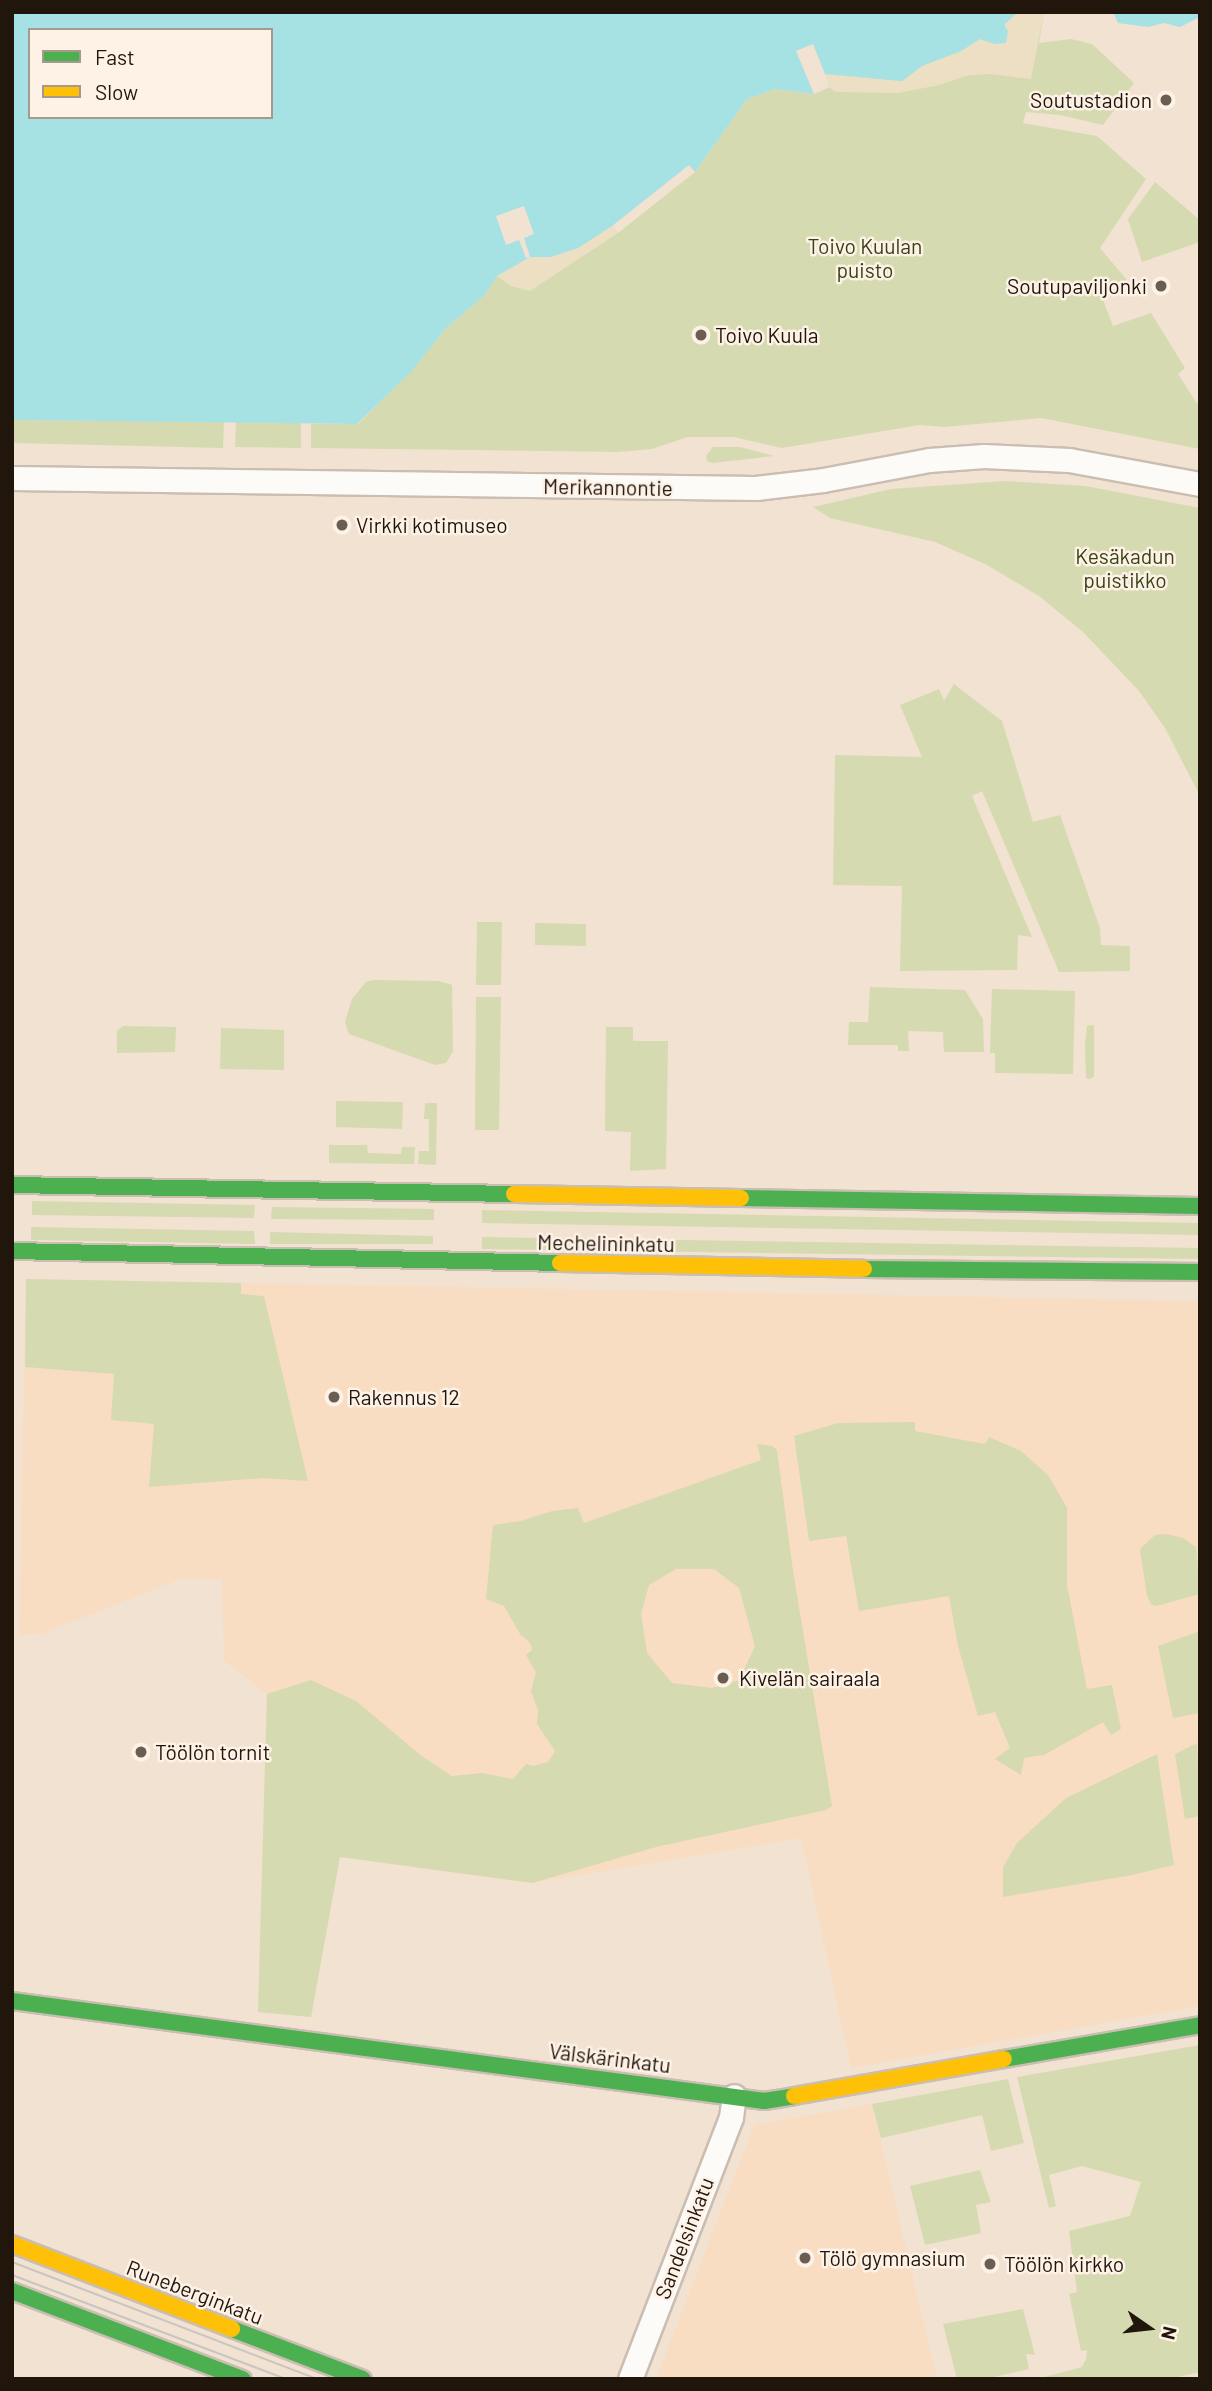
<!DOCTYPE html>
<meta charset="utf-8">
<style>
body{margin:0}
#map{position:relative;width:1212px;height:2391px;overflow:hidden;background:#f2e2d2;font-family:Barlow,sans-serif}
div>[style]{position:absolute}
[style*='--x']{left:calc(var(--x)*1px);top:calc(var(--y)*1px);width:calc(var(--w)*1px);rotate:calc(var(--a)*1deg)}
.built>*{inset:0;background:#f8ddc3}
.green>*{inset:0;background:#d6dab0}
.sand>*{inset:0;background:#ecdfc4}
.water>*{inset:0;background:#a6e1e4}
.pier>*{inset:0;background:#f2e2d2}
.roads{filter:drop-shadow(2px 0 #cabeb2) drop-shadow(-2px 0 #cabeb2) drop-shadow(0 2px #cabeb2) drop-shadow(0 -2px #cabeb2)}
.street>*{height:23px;margin:-11.5px;padding:0 11.5px;transform-origin:11.5px;border-radius:11.5px;background:#fdfbf8}
.fast>*{height:16px;margin:-8px;padding:0 8px;transform-origin:8px;border-radius:8px;background:#4caf50}
.slow>*{height:16px;margin:-8px;padding:0 8px;transform-origin:8px;border-radius:8px;background:#ffc107}
.tram>*{height:2px;margin:-1px;padding:0 1px;transform-origin:1px;border-radius:1px;background:#c9c5c1}
.dots>*{width:19px;height:19px;translate:-50% -50%;box-sizing:border-box;border:4px solid #fef2e7;border-radius:50%}
span{translate:-50% -50%;white-space:nowrap;text-align:center;line-height:1.15;-webkit-text-stroke:5px #fef2e7;paint-order:stroke}
.poi-label{font-size:21px;color:#21160c}
.right{translate:-100% -50%;text-align:right}
.left{translate:0 -50%;text-align:left}
.park-label{font-size:21px;color:#364314}
.street-label{font-size:21px;color:#21160c}
.frame{position:absolute;inset:0;border:14px solid #21160c;pointer-events:none}
.legend{position:absolute;left:28px;top:28px;width:245px;height:91px;box-sizing:border-box;background:#fef2e7;border:2px solid #a69a8f;margin:0;padding:9px 12px;list-style:none;font-size:21px;color:#21160c}
.legend li{display:flex;align-items:center;gap:14px;height:35px}
.legend b{width:35px;border:2px solid #a69a8f}
.north{position:absolute;left:1114px;top:2293px;width:70px;height:70px;-webkit-text-stroke:5px #fef2e7;paint-order:stroke;rotate:104deg;font-size:19px;font-weight:700;line-height:28px;text-align:center;color:#21160c}
.north::after{content:'';display:block;margin:auto;width:24px;height:32px;background:#21160c;clip-path:polygon(50% 0,100% 100%,50% 72%,0 100%)}
</style>
<div id="map">
<div class="built">
<div style="clip-path:polygon(26px 1279px,1200px 1301px,1200px 2006px,851px 2068px,801px 1838px,532px 1883px,340px 1857px,311px 2017px,258px 2012px,267px 1694px,224px 1661px,222px 1579px,181px 1579px,41px 1634px,19px 1635px)"></div>
<div style="clip-path:polygon(872px 2104px,937px 2379px,656px 2379px,754px 2125px)"></div>
</div>
<div class="green">
<div style="clip-path:polygon(1018px 12px,1044px 12px,1039px 43px,1071px 39px,1092px 44px,1134px 83px,1103px 125px,1060px 115px,1026px 112px,1023px 123px,1097px 136px,1146px 179px,1100px 248px,1127px 280px,1100px 292px,1113px 326px,1151px 313px,1185px 368px,1178px 374px,1200px 408px,1200px 449px,1041px 418px,944px 427px,920px 425px,782px 448px,734px 437px,688px 437px,652px 449px,618px 452px,311px 448px,311px 424px,358px 424px,409px 373px,446px 328px,484px 296px,497px 276px,578px 248px,612px 226px,618px 233px,695px 172px,747px 99px,775px 89px,814px 94px,830px 87px,825px 74px,868px 78px)"></div>
<div style="clip-path:polygon(1155px 182px,1200px 220px,1200px 242px,1142px 262px,1128px 219px)"></div>
<div style="clip-path:polygon(12px 420px,224px 422px,223px 448px,12px 443px)"></div>
<div style="clip-path:polygon(236px 422px,301px 423px,301px 448px,235px 447px)"></div>
<div style="clip-path:polygon(713px 447px,740px 447px,774px 456px,712px 463px,707px 461px,706px 456px)"></div>
<div style="clip-path:polygon(1005px 481px,1086px 486px,1200px 508px,1200px 796px,1165px 728px,1139px 691px,1083px 632px,1039px 596px,985px 564px,935px 542px,830px 518px,813px 507px,891px 489px)"></div>
<div style="clip-path:polygon(954px 684px,1002px 721px,1033px 822px,1060px 815px,1100px 928px,1101px 945px,1130px 946px,1130px 971px,1059px 972px,982px 791px,972px 796px,1032px 937px,1018px 935px,1017px 970px,900px 971px,902px 886px,833px 885px,835px 755px,922px 757px,900px 705px,939px 689px,944px 701px)"></div>
<div style="clip-path:polygon(477px 922px,502px 922px,501px 985px,476px 985px)"></div>
<div style="clip-path:polygon(535px 923px,586px 924px,586px 946px,535px 945px)"></div>
<div style="clip-path:polygon(373px 980px,439px 981px,452px 985px,453px 1051px,446px 1063px,435px 1065px,349px 1034px,345px 1022px,352px 999px,366px 982px)"></div>
<div style="clip-path:polygon(870px 987px,965px 990px,983px 1019px,984px 1052px,944px 1052px,943px 1032px,908px 1031px,909px 1051px,898px 1051px,898px 1045px,848px 1045px,849px 1022px,868px 1022px)"></div>
<div style="clip-path:polygon(992px 989px,1075px 991px,1073px 1074px,995px 1073px,995px 1053px,990px 1053px)"></div>
<div style="clip-path:polygon(476px 997px,501px 997px,499px 1130px,475px 1130px)"></div>
<div style="clip-path:polygon(1094px 1025px,1094px 1077px,1090px 1079px,1086px 1078px,1085px 1045px,1087px 1026px)"></div>
<div style="clip-path:polygon(123px 1026px,176px 1027px,175px 1052px,117px 1053px,117px 1031px)"></div>
<div style="clip-path:polygon(606px 1027px,633px 1027px,633px 1041px,668px 1041px,666px 1169px,630px 1171px,631px 1132px,605px 1131px)"></div>
<div style="clip-path:polygon(221px 1028px,284px 1030px,284px 1070px,220px 1069px)"></div>
<div style="clip-path:polygon(336px 1101px,403px 1102px,402px 1129px,336px 1127px)"></div>
<div style="clip-path:polygon(425px 1103px,437px 1103px,436px 1165px,418px 1164px,419px 1151px,429px 1151px,429px 1119px,424px 1119px)"></div>
<div style="clip-path:polygon(329px 1145px,367px 1145px,368px 1153px,401px 1154px,402px 1147px,415px 1147px,414px 1164px,329px 1163px)"></div>
<div style="clip-path:polygon(32px 1201px,255px 1205px,254px 1218px,32px 1215px)"></div>
<div style="clip-path:polygon(272px 1207px,434px 1209px,434px 1220px,271px 1219px)"></div>
<div style="clip-path:polygon(482px 1210px,1200px 1223px,1200px 1235px,482px 1223px)"></div>
<div style="clip-path:polygon(31px 1227px,254px 1231px,255px 1244px,31px 1240px)"></div>
<div style="clip-path:polygon(270px 1232px,433px 1236px,433px 1244px,270px 1244px)"></div>
<div style="clip-path:polygon(482px 1237px,1200px 1248px,1200px 1259px,482px 1249px)"></div>
<div style="clip-path:polygon(26px 1279px,241px 1283px,241px 1294px,264px 1296px,308px 1481px,263px 1478px,149px 1487px,154px 1424px,111px 1420px,114px 1374px,25px 1367px)"></div>
<div style="clip-path:polygon(915px 1422px,915px 1431px,985px 1444px,989px 1437px,1021px 1451px,1048px 1475px,1067px 1508px,1067px 1585px,1087px 1689px,1112px 1685px,1121px 1729px,1111px 1735px,1103px 1722px,1044px 1755px,1024px 1758px,1021px 1775px,995px 1759px,1010px 1748px,995px 1712px,978px 1716px,958px 1646px,949px 1596px,859px 1611px,846px 1536px,809px 1541px,794px 1436px,838px 1423px)"></div>
<div style="clip-path:polygon(evenodd,757px 1444px,772px 1446px,777px 1450px,793px 1571px,832px 1806px,826px 1810px,656px 1847px,532px 1883px,340px 1857px,311px 2017px,258px 2012px,267px 1694px,311px 1680px,356px 1701px,423px 1757px,452px 1776px,482px 1773px,513px 1779px,526px 1764px,533px 1766px,548px 1762px,555px 1751px,537px 1724px,538px 1710px,531px 1691px,536px 1672px,526px 1655px,532px 1650px,530px 1643px,520px 1634px,504px 1606px,486px 1599px,493px 1525px,521px 1521px,552px 1511px,578px 1508px,584px 1523px,761px 1460px,757px 1444px,676px 1569px,714px 1569px,739px 1588px,755px 1646px,739px 1680px,712px 1688px,672px 1683px,647px 1653px,641px 1614px,649px 1585px,676px 1569px)"></div>
<div style="clip-path:polygon(1167px 1534px,1183px 1538px,1196px 1547px,1200px 1594px,1156px 1606px,1151px 1604px,1147px 1596px,1140px 1549px,1155px 1535px)"></div>
<div style="clip-path:polygon(1200px 1631px,1200px 1713px,1173px 1718px,1158px 1646px)"></div>
<div style="clip-path:polygon(1197px 1743px,1200px 1816px,1185px 1819px,1175px 1754px)"></div>
<div style="clip-path:polygon(1157px 1754px,1174px 1865px,1132px 1875px,1003px 1897px,1003px 1867px,1017px 1843px,1066px 1798px)"></div>
<div style="clip-path:polygon(1200px 2045px,1200px 2372px,1170px 2379px,1037px 2379px,1082px 2367px,1086px 2359px,1087px 2350px,1081px 2351px,1069px 2294px,1077px 2292px,1069px 2231px,1130px 2216px,1141px 2182px,1082px 2166px,1049px 2175px,1056px 2206px,1049px 2208px,1017px 2077px)"></div>
<div style="clip-path:polygon(1008px 2079px,1024px 2143px,991px 2151px,982px 2115px,881px 2138px,872px 2104px)"></div>
<div style="clip-path:polygon(980px 2170px,991px 2202px,976px 2205px,981px 2233px,925px 2245px,910px 2186px)"></div>
<div style="clip-path:polygon(1023px 2309px,1035px 2355px,1026px 2354px,1029px 2369px,986px 2379px,957px 2379px,943px 2324px)"></div>
</div>
<div class="sand">
<div style="clip-path:polygon(1018px 12px,1044px 12px,1031px 79px,990px 74px,970px 75px,935px 86px,897px 93px,835px 92px,830px 87px,825px 74px,902px 81px,922px 66px,961px 51px,980px 39px,995px 44px,1008px 19px)"></div>
<div style="clip-path:polygon(612px 226px,618px 233px,530px 291px,511px 286px,497px 276px,530px 257px,551px 257px,578px 248px)"></div>
</div>
<div class="water">
<div style="clip-path:polygon(evenodd,12px 12px,1018px 12px,1004px 25px,1008px 31px,1006px 43px,995px 44px,980px 39px,961px 51px,922px 66px,902px 81px,825px 74px,813px 44px,796px 51px,814px 94px,775px 89px,747px 99px,695px 172px,689px 165px,612px 226px,578px 248px,551px 257px,530px 257px,497px 276px,484px 296px,446px 328px,409px 374px,357px 424px,12px 420px,12px 12px,30px 30px,271px 30px,271px 117px,30px 117px,30px 30px)"></div>
<div style="clip-path:polygon(1113px 12px,1200px 12px,1200px 17px,1180px 27px,1164px 23px,1148px 27px,1118px 23px)"></div>
</div>
<div class="pier">
<div style="clip-path:polygon(524px 206px,534px 234px,524px 238px,530px 257px,526px 258px,519px 240px,506px 245px,496px 216px)"></div>
</div>
<div class="roads">
<div class="street">
<div style="--x:12;--y:478;--w:744;--a:0.77"></div>
<div style="--x:756;--y:488;--w:67;--a:-6.8"></div>
<div style="--x:823;--y:480;--w:108;--a:-10.7"></div>
<div style="--x:929;--y:460;--w:55;--a:-4.2"></div>
<div style="--x:984;--y:456;--w:85;--a:2.7"></div>
<div style="--x:1069;--y:460;--w:133;--a:10.4"></div>
<div style="--x:630;--y:2379;--w:281;--a:-68.9"></div>
<div style="--x:731;--y:2117;--w:21;--a:-82"></div>
</div>
<div class="fast">
<div style="--x:12;--y:1185;--w:502;--a:1.03"></div>
<div style="--x:741;--y:1198;--w:459;--a:1"></div>
<div style="--x:12;--y:1251;--w:548;--a:1.25"></div>
<div style="--x:864;--y:1269;--w:336;--a:0.5"></div>
<div style="--x:12;--y:2001;--w:759;--a:7.57"></div>
<div style="--x:764;--y:2101;--w:30;--a:-9"></div>
<div style="--x:1004;--y:2059;--w:199;--a:-9.8"></div>
<div style="--x:12;--y:2291;--w:247;--a:20.9"></div>
<div style="--x:232;--y:2329;--w:140;--a:20.9"></div>
</div>
<div class="slow">
<div style="--x:514;--y:1194;--w:227;--a:1"></div>
<div style="--x:560;--y:1263;--w:304;--a:1.1"></div>
<div style="--x:794;--y:2096;--w:213;--a:-10"></div>
<div style="--x:12;--y:2244;--w:236;--a:21.1"></div>
</div>
</div>
<div class="tram">
<div style="--x:12;--y:2262;--w:327;--a:21"></div>
<div style="--x:12;--y:2275;--w:293;--a:20.8"></div>
</div>
<div class="dots">
<div style="left:1166px;top:100px;background:#6a5d51"></div>
<div style="left:1161px;top:286px;background:#6a5d51"></div>
<div style="left:701px;top:335px;background:#6a5d51"></div>
<div style="left:342px;top:525px;background:#6a5d51"></div>
<div style="left:334px;top:1397px;background:#6a5d51"></div>
<div style="left:723px;top:1678px;background:#6a5d51"></div>
<div style="left:141px;top:1752px;background:#6a5d51"></div>
<div style="left:805px;top:2258px;background:#6a5d51"></div>
<div style="left:990px;top:2264px;background:#6a5d51"></div>
</div>
<div class="poi-label">
<span class="right" style="left:1152px;top:100px">Soutustadion</span>
<span class="right" style="left:1147px;top:286px">Soutupaviljonki</span>
<span class="left" style="left:715px;top:335px">Toivo Kuula</span>
<span class="left" style="left:356px;top:525px">Virkki kotimuseo</span>
<span class="left" style="left:348px;top:1397px">Rakennus 12</span>
<span class="left" style="left:739px;top:1678px">Kivelän sairaala</span>
<span class="left" style="left:155px;top:1752px">Töölön tornit</span>
<span class="left" style="left:819px;top:2258px">Tölö gymnasium</span>
<span class="left" style="left:1004px;top:2264px">Töölön kirkko</span>
</div>
<div class="park-label">
<span style="left:865px;top:258px">Toivo Kuulan<br>puisto</span>
<span style="left:1125px;top:568px">Kesäkadun<br>puistikko</span>
</div>
<div class="street-label">
<span style="left:608px;top:487px;rotate:1deg">Merikannontie</span>
<span style="left:606px;top:1243px;rotate:1deg">Mechelininkatu</span>
<span style="left:610px;top:2058px;rotate:7deg">Välskärinkatu</span>
<span style="left:684px;top:2238px;rotate:-69deg">Sandelsinkatu</span>
<span style="left:195px;top:2292px;rotate:21deg">Runeberginkatu</span>
</div>
<div class="frame"></div>
<ul class="legend">
<li><b style="height:9px;background:#4caf50"></b>Fast</li>
<li><b style="height:9px;background:#ffc107"></b>Slow</li>
</ul>
<div class="north">N</div>
</div>
